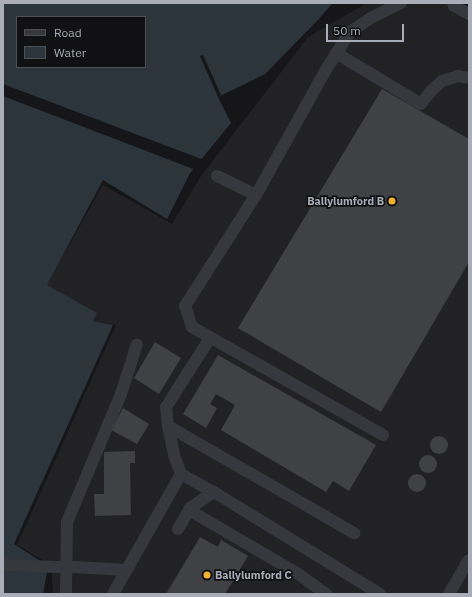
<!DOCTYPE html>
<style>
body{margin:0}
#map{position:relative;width:472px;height:597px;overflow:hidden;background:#161618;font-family:"IBM Plex Sans",sans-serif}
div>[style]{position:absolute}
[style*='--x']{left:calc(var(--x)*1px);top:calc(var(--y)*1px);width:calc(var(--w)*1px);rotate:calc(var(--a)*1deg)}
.built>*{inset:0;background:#222225}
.water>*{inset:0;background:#2c353c}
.pier>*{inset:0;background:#161618}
.building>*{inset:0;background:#404145}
.round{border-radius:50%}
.minor>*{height:12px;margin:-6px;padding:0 6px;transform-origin:6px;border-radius:6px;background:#37383d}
.minor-bridge>*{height:12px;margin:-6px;padding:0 6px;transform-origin:6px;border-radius:6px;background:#37383d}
.dots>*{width:11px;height:11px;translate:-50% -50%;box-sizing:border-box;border:2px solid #111113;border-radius:50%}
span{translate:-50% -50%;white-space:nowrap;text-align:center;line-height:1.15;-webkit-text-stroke:3.5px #111113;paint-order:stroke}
.poi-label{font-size:11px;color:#a8adb8;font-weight:700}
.right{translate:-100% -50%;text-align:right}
.left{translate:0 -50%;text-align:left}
.frame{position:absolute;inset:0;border:4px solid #a8adb8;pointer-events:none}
.legend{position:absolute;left:16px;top:16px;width:130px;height:52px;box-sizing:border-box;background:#111113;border:1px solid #4d4f55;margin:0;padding:5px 7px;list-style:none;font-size:12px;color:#a8adb8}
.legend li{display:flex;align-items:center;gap:8px;height:20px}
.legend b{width:20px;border:1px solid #4d4f55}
.scale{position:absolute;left:326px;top:24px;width:78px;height:18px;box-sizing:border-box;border:2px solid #a8adb8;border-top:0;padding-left:5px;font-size:12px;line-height:14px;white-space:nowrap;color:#a8adb8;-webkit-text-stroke:3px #111113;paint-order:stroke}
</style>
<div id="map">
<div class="built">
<div style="clip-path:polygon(367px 3px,456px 3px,469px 11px,469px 594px,53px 594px,51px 565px,17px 545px,116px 325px,93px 321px,46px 286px,103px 185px,172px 224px,201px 176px,308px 37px)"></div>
</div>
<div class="water">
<div style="clip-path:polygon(evenodd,3px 3px,333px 3px,316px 22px,265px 74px,218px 97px,231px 123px,190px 173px,167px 219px,103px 180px,47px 285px,97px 313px,93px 321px,113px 325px,14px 544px,48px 566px,43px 594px,3px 594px,3px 3px,17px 17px,145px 17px,145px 67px,17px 67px,17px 17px)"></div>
</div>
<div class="pier">
<div style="clip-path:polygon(203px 55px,221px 95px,218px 97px,200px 56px)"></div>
<div style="clip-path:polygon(3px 84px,204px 160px,196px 170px,3px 96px)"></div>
</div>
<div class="building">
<div style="clip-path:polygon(382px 89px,469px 139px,469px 262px,381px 412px,238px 328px)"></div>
<div style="clip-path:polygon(155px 342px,181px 358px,159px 394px,134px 378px)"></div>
<div style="clip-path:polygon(218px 355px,376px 445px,349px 491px,333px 481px,326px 492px,221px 430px,235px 405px,216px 394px,210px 404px,217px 408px,206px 428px,183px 414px)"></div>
<div style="clip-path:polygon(123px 408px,149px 424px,137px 444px,111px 430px)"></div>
<div class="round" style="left:430px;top:436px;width:18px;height:18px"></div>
<div style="clip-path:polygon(135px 451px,135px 463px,130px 463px,131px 515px,95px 516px,94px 494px,104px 494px,104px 452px)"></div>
<div class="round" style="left:419px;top:455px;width:18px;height:18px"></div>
<div class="round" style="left:408px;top:474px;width:18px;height:18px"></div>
<div style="clip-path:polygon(200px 537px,218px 547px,221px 540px,248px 556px,225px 594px,166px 594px)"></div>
</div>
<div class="minor">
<div style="--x:453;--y:3;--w:3;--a:72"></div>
<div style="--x:454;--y:6;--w:17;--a:28"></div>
<div style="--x:336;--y:53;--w:99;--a:31"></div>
<div style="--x:421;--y:104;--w:15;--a:-53"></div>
<div style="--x:430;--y:92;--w:16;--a:-43"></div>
<div style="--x:442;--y:81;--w:17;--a:-17"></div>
<div style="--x:458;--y:76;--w:11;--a:10"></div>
<div style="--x:217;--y:176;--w:43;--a:26"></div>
<div style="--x:210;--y:338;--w:82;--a:122.5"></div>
<div style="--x:166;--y:407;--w:19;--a:84"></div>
<div style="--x:168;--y:426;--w:215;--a:29.9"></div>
<div style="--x:168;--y:426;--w:30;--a:78"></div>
<div style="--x:174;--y:455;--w:20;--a:70"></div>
<div style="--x:181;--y:474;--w:38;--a:29"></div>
<div style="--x:214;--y:492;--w:195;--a:31.6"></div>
<div style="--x:383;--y:435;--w:219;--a:-150.5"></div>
<div style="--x:192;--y:327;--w:22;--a:-108"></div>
<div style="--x:185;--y:306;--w:132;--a:-57.4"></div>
<div style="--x:256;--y:195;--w:145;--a:-60.8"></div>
<div style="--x:327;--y:68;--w:43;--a:-57.4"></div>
<div style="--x:350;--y:32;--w:23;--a:-34"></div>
<div style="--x:369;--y:19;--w:36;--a:-27"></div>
<div style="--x:189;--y:510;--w:125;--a:30.3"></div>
<div style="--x:297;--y:573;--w:36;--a:36"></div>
<div style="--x:178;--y:529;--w:24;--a:-60"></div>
<div style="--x:190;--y:508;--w:29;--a:-34"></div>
<div style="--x:3;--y:565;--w:55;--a:2.1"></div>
<div style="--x:74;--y:567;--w:52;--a:3.3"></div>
<div style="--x:66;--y:594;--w:72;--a:-89.2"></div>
<div style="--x:67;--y:522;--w:139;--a:-67.1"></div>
<div style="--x:121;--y:394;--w:52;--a:-72.3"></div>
<div style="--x:113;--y:594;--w:138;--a:-60.5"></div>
<div style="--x:449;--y:594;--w:39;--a:-60"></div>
</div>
<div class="minor-bridge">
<div style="--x:58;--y:567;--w:16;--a:0"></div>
</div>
<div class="dots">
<div style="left:392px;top:201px;background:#f2b134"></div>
<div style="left:207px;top:575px;background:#f2b134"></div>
</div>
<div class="poi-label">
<span class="right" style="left:384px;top:201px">Ballylumford B</span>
<span class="left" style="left:215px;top:575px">Ballylumford C</span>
</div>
<div class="frame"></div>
<ul class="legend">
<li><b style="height:5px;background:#37383d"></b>Road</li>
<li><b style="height:11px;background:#2c353c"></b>Water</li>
</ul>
<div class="scale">50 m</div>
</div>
